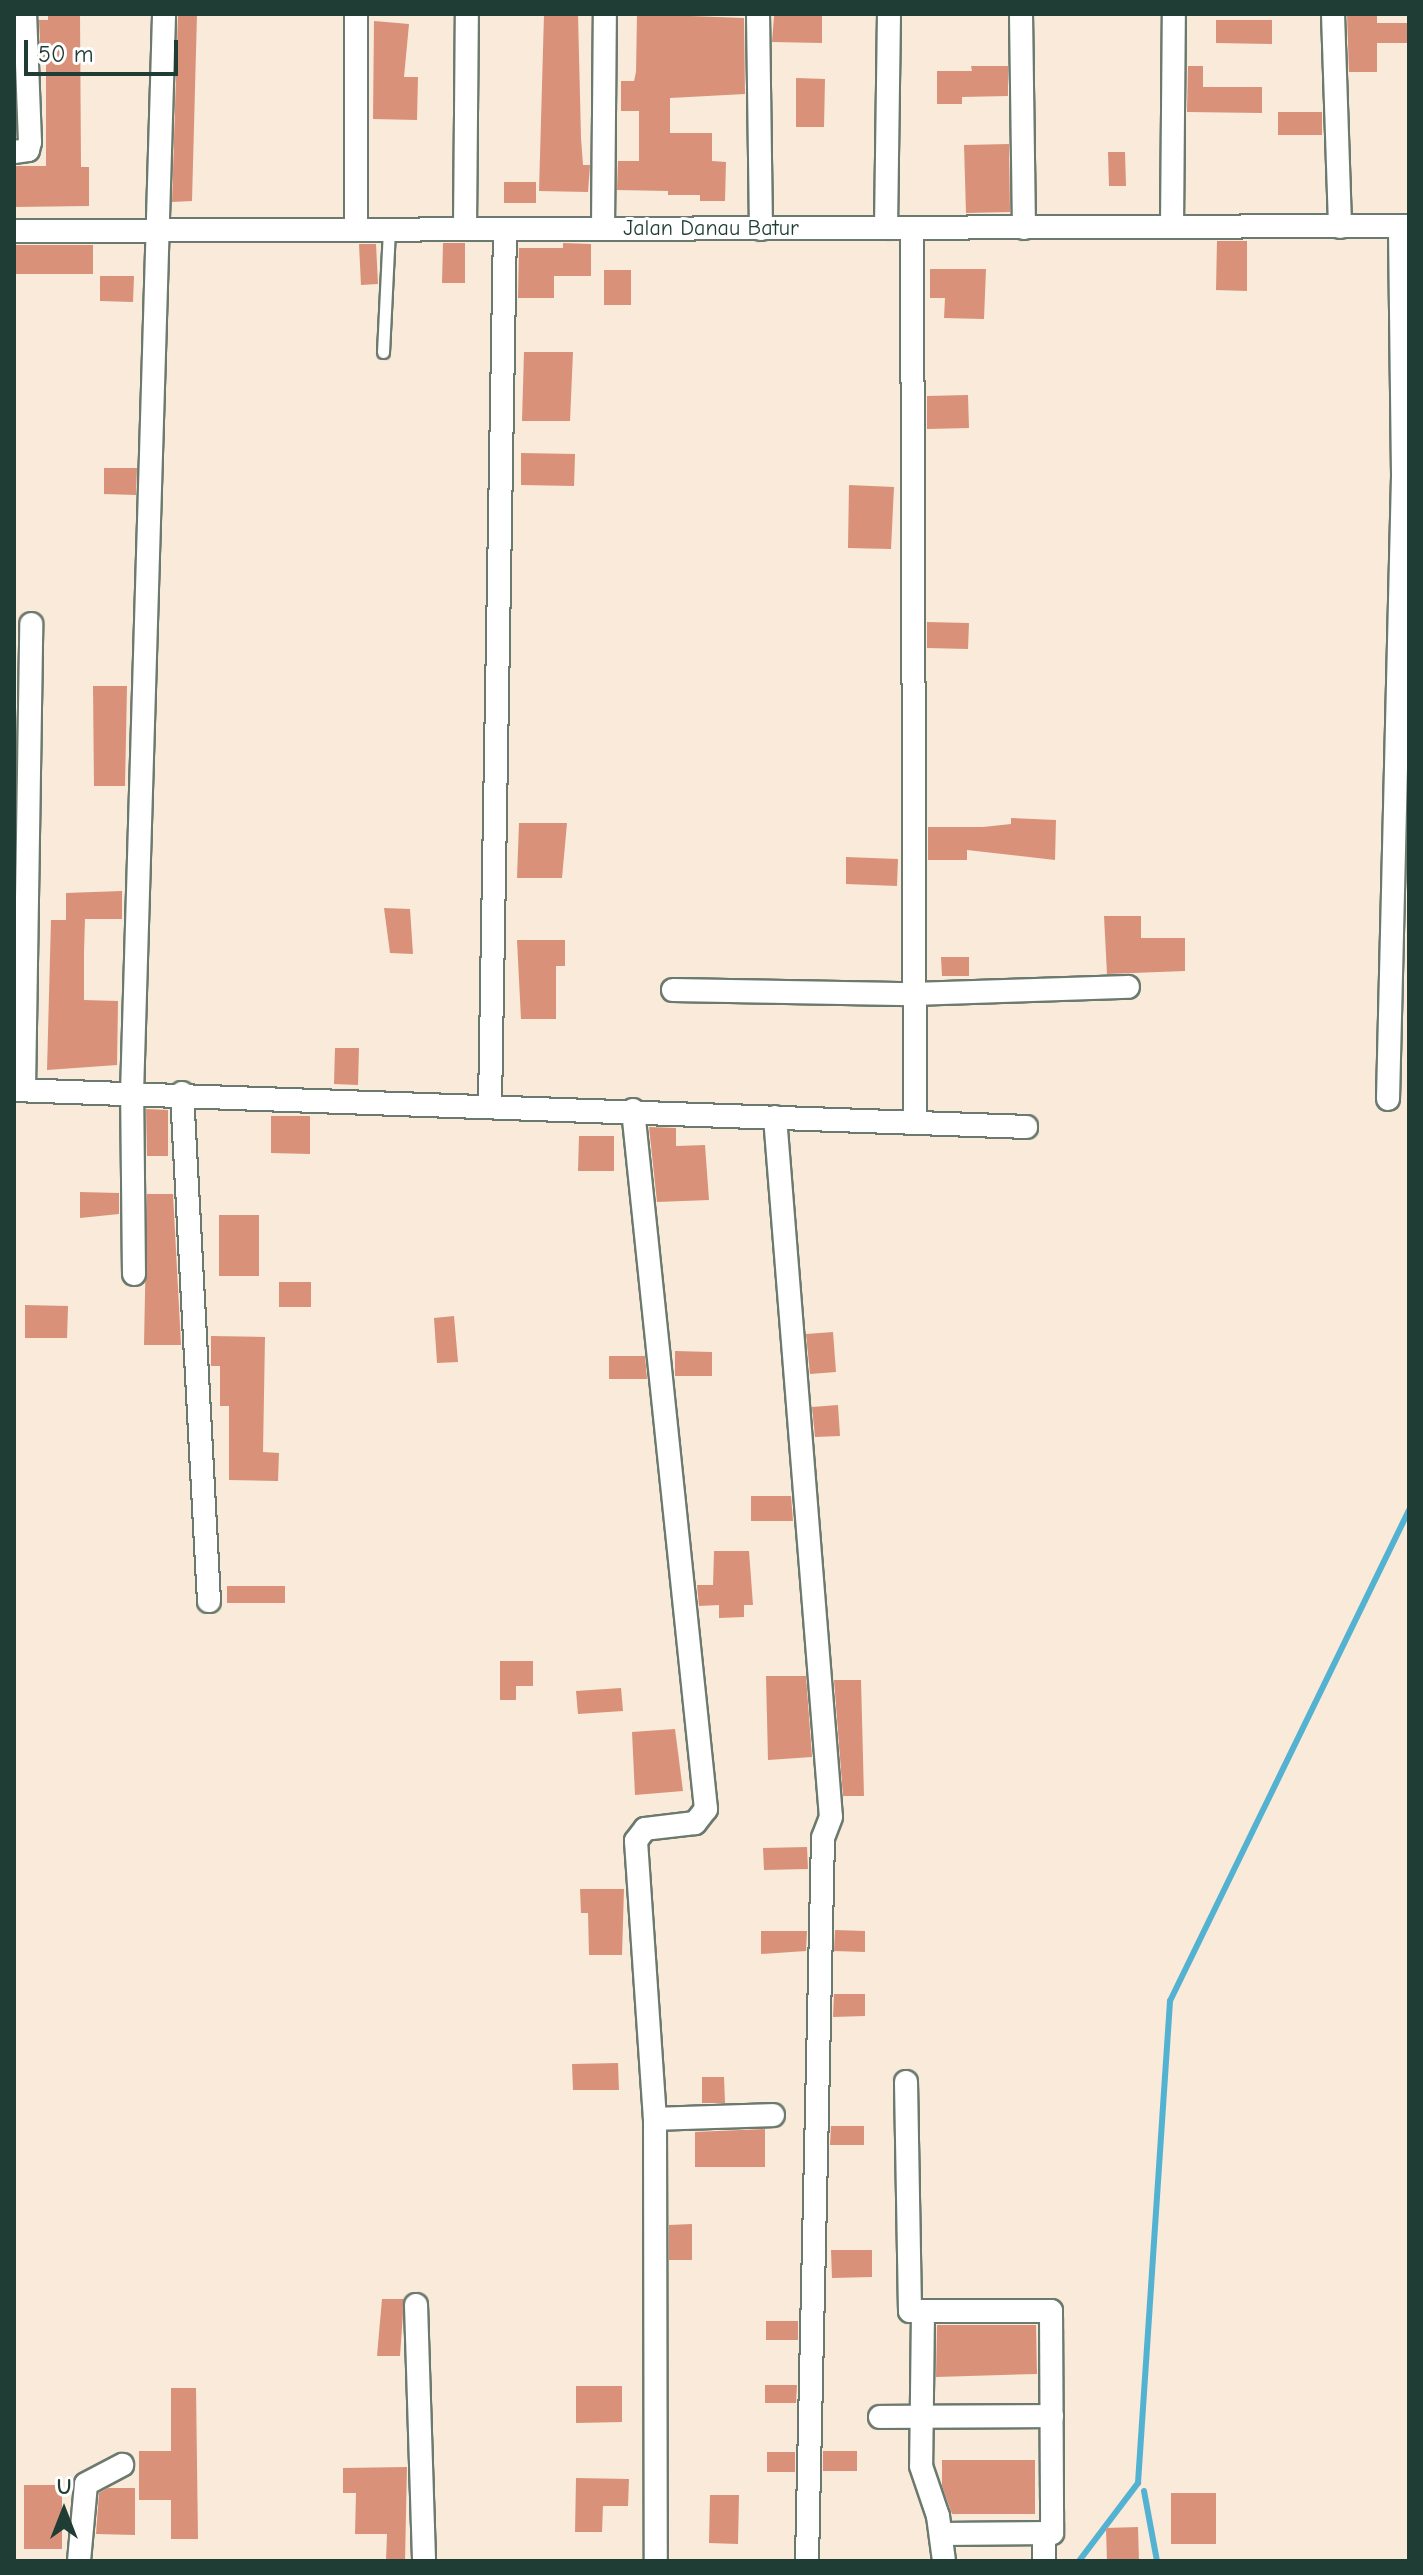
<!DOCTYPE html>
<style>
body{margin:0}
#map{position:relative;width:1423px;height:2575px;overflow:hidden;background:#f9ead9;font-family:"Comic Neue",sans-serif}
div>[style]{position:absolute}
[style*='--x']{left:calc(var(--x)*1px);top:calc(var(--y)*1px);width:calc(var(--w)*1px);rotate:calc(var(--a)*1deg)}
.stream>*{height:6px;margin:-3px;padding:0 3px;transform-origin:3px;border-radius:3px;background:#53b2d1}
.building>*{inset:0;background:#d99279}
.roads{filter:drop-shadow(2px 0 #6b7a6e) drop-shadow(-2px 0 #6b7a6e) drop-shadow(0 2px #6b7a6e) drop-shadow(0 -2px #6b7a6e)}
.lane>*{height:11px;margin:-5.5px;padding:0 5.5px;transform-origin:5.5px;border-radius:5.5px;background:#fff}
.street>*{height:22px;margin:-11px;padding:0 11px;transform-origin:11px;border-radius:11px;background:#fff}
span{translate:-50% -50%;white-space:nowrap;text-align:center;line-height:1.15;-webkit-text-stroke:6px #fff;paint-order:stroke}
.street-label{font-size:22px;color:#1f3d34}
.frame{position:absolute;inset:0;border:16px solid #1f3d34;pointer-events:none}
.north{position:absolute;left:24px;top:2471px;width:80px;height:80px;-webkit-text-stroke:6px #fff;paint-order:stroke;rotate:0deg;font-size:22px;font-weight:700;line-height:32px;text-align:center;color:#1f3d34}
.north::after{content:'';display:block;margin:auto;width:28px;height:36px;background:#1f3d34;clip-path:polygon(50% 0,100% 100%,50% 72%,0 100%)}
.scale{position:absolute;left:24px;top:40px;width:154px;height:36px;box-sizing:border-box;border:4px solid #1f3d34;border-top:0;padding-left:10px;font-size:24px;line-height:28px;white-space:nowrap;color:#1f3d34;-webkit-text-stroke:6px #fff;paint-order:stroke}
</style>
<div id="map">
<div class="stream">
<div style="--x:1144;--y:2491;--w:71;--a:79.5"></div>
<div style="--x:1079;--y:2561;--w:98;--a:-52.9"></div>
<div style="--x:1138;--y:2483;--w:483;--a:-86.2"></div>
<div style="--x:1170;--y:2001;--w:546;--a:-64.04"></div>
</div>
<div class="building">
<div style="clip-path:polygon(48px 14px,80px 14px,81px 167px,89px 167px,89px 206px,14px 207px,14px 166px,46px 166px,46px 60px,41px 61px,39px 20px,48px 20px)"></div>
<div style="clip-path:polygon(178px 14px,197px 14px,192px 201px,172px 202px)"></div>
<div style="clip-path:polygon(544px 14px,578px 14px,581px 138px,583px 165px,590px 165px,588px 192px,539px 191px)"></div>
<div style="clip-path:polygon(637px 14px,744px 18px,745px 94px,670px 98px,670px 133px,712px 133px,712px 161px,726px 162px,725px 201px,700px 201px,700px 195px,668px 195px,668px 191px,617px 190px,618px 161px,639px 161px,639px 111px,621px 111px,621px 81px,634px 81px,636px 72px)"></div>
<div style="clip-path:polygon(1347px 14px,1377px 14px,1377px 23px,1409px 23px,1409px 43px,1377px 43px,1377px 72px,1349px 72px)"></div>
<div style="clip-path:polygon(774px 16px,822px 16px,822px 43px,772px 42px)"></div>
<div style="clip-path:polygon(1216px 20px,1272px 20px,1272px 44px,1216px 43px)"></div>
<div style="clip-path:polygon(374px 21px,409px 24px,404px 77px,418px 77px,417px 120px,373px 119px)"></div>
<div style="clip-path:polygon(971px 66px,1008px 66px,1008px 96px,962px 97px,962px 104px,937px 104px,937px 71px,972px 71px)"></div>
<div style="clip-path:polygon(1188px 66px,1203px 66px,1203px 87px,1262px 87px,1262px 113px,1187px 112px)"></div>
<div style="clip-path:polygon(796px 78px,825px 79px,824px 127px,796px 127px)"></div>
<div style="clip-path:polygon(1278px 112px,1322px 112px,1322px 135px,1278px 135px)"></div>
<div style="clip-path:polygon(1009px 144px,1010px 212px,966px 213px,964px 145px)"></div>
<div style="clip-path:polygon(1108px 152px,1125px 152px,1126px 186px,1109px 186px)"></div>
<div style="clip-path:polygon(504px 182px,536px 182px,536px 203px,504px 203px)"></div>
<div style="clip-path:polygon(1217px 241px,1247px 241px,1247px 291px,1216px 290px)"></div>
<div style="clip-path:polygon(443px 243px,465px 243px,465px 283px,442px 283px)"></div>
<div style="clip-path:polygon(563px 243px,591px 244px,591px 276px,554px 276px,554px 298px,518px 298px,519px 248px,563px 248px)"></div>
<div style="clip-path:polygon(359px 244px,376px 244px,378px 284px,361px 285px)"></div>
<div style="clip-path:polygon(14px 245px,93px 245px,93px 274px,14px 274px)"></div>
<div style="clip-path:polygon(930px 269px,986px 269px,984px 319px,944px 318px,945px 298px,930px 298px)"></div>
<div style="clip-path:polygon(604px 270px,631px 270px,631px 305px,604px 305px)"></div>
<div style="clip-path:polygon(100px 276px,134px 276px,133px 302px,100px 301px)"></div>
<div style="clip-path:polygon(524px 352px,573px 352px,570px 421px,522px 421px)"></div>
<div style="clip-path:polygon(968px 395px,969px 428px,927px 429px,927px 396px)"></div>
<div style="clip-path:polygon(521px 453px,575px 454px,574px 486px,521px 485px)"></div>
<div style="clip-path:polygon(104px 468px,137px 468px,136px 495px,104px 494px)"></div>
<div style="clip-path:polygon(849px 485px,894px 487px,891px 549px,848px 548px)"></div>
<div style="clip-path:polygon(927px 622px,969px 623px,968px 649px,927px 648px)"></div>
<div style="clip-path:polygon(93px 686px,127px 686px,125px 786px,94px 786px)"></div>
<div style="clip-path:polygon(1011px 818px,1056px 820px,1055px 860px,967px 850px,967px 860px,928px 860px,928px 827px,983px 827px,1011px 824px)"></div>
<div style="clip-path:polygon(519px 823px,567px 823px,562px 878px,517px 878px)"></div>
<div style="clip-path:polygon(846px 857px,898px 859px,897px 886px,846px 884px)"></div>
<div style="clip-path:polygon(122px 891px,122px 919px,85px 919px,84px 952px,84px 1000px,118px 1001px,117px 1065px,47px 1070px,51px 920px,66px 920px,66px 893px)"></div>
<div style="clip-path:polygon(384px 908px,410px 909px,413px 954px,390px 953px)"></div>
<div style="clip-path:polygon(1104px 916px,1141px 916px,1141px 938px,1185px 938px,1185px 971px,1107px 974px)"></div>
<div style="clip-path:polygon(517px 940px,565px 940px,565px 966px,556px 966px,556px 1019px,521px 1019px)"></div>
<div style="clip-path:polygon(941px 957px,969px 957px,969px 976px,942px 976px)"></div>
<div style="clip-path:polygon(335px 1048px,359px 1048px,358px 1085px,334px 1084px)"></div>
<div style="clip-path:polygon(146px 1109px,168px 1110px,168px 1156px,147px 1156px)"></div>
<div style="clip-path:polygon(271px 1116px,310px 1116px,310px 1154px,271px 1153px)"></div>
<div style="clip-path:polygon(649px 1127px,676px 1128px,676px 1146px,705px 1145px,709px 1200px,657px 1202px)"></div>
<div style="clip-path:polygon(579px 1136px,614px 1136px,614px 1171px,578px 1171px)"></div>
<div style="clip-path:polygon(80px 1192px,119px 1193px,119px 1214px,80px 1218px)"></div>
<div style="clip-path:polygon(147px 1194px,173px 1194px,181px 1345px,144px 1345px)"></div>
<div style="clip-path:polygon(219px 1215px,259px 1215px,259px 1276px,219px 1276px)"></div>
<div style="clip-path:polygon(279px 1282px,311px 1282px,311px 1307px,279px 1307px)"></div>
<div style="clip-path:polygon(25px 1305px,68px 1306px,67px 1338px,25px 1338px)"></div>
<div style="clip-path:polygon(454px 1316px,458px 1362px,437px 1363px,434px 1318px)"></div>
<div style="clip-path:polygon(833px 1332px,836px 1372px,810px 1374px,806px 1334px)"></div>
<div style="clip-path:polygon(211px 1336px,265px 1337px,263px 1452px,279px 1453px,278px 1481px,229px 1480px,229px 1406px,220px 1406px,220px 1366px,211px 1366px)"></div>
<div style="clip-path:polygon(675px 1351px,712px 1352px,712px 1376px,675px 1376px)"></div>
<div style="clip-path:polygon(609px 1356px,645px 1356px,647px 1379px,609px 1379px)"></div>
<div style="clip-path:polygon(838px 1405px,840px 1436px,815px 1437px,812px 1407px)"></div>
<div style="clip-path:polygon(751px 1496px,791px 1496px,793px 1521px,751px 1521px)"></div>
<div style="clip-path:polygon(714px 1551px,749px 1551px,753px 1605px,744px 1605px,744px 1617px,719px 1618px,719px 1605px,699px 1606px,697px 1585px,713px 1585px)"></div>
<div style="clip-path:polygon(227px 1586px,285px 1586px,285px 1603px,227px 1603px)"></div>
<div style="clip-path:polygon(500px 1661px,533px 1661px,533px 1686px,516px 1686px,516px 1700px,500px 1700px)"></div>
<div style="clip-path:polygon(766px 1676px,806px 1676px,812px 1757px,768px 1760px)"></div>
<div style="clip-path:polygon(834px 1680px,861px 1680px,864px 1796px,843px 1796px)"></div>
<div style="clip-path:polygon(621px 1688px,623px 1711px,578px 1714px,576px 1691px)"></div>
<div style="clip-path:polygon(675px 1729px,683px 1791px,635px 1795px,632px 1732px)"></div>
<div style="clip-path:polygon(807px 1847px,808px 1869px,764px 1870px,763px 1848px)"></div>
<div style="clip-path:polygon(580px 1889px,624px 1889px,622px 1955px,589px 1955px,588px 1913px,581px 1913px)"></div>
<div style="clip-path:polygon(835px 1930px,865px 1931px,865px 1952px,834px 1951px)"></div>
<div style="clip-path:polygon(761px 1931px,807px 1931px,806px 1951px,761px 1954px)"></div>
<div style="clip-path:polygon(834px 1994px,865px 1994px,865px 2016px,833px 2017px)"></div>
<div style="clip-path:polygon(618px 2063px,619px 2090px,573px 2090px,572px 2064px)"></div>
<div style="clip-path:polygon(702px 2077px,724px 2077px,725px 2103px,702px 2103px)"></div>
<div style="clip-path:polygon(831px 2126px,864px 2126px,864px 2145px,830px 2145px)"></div>
<div style="clip-path:polygon(765px 2129px,765px 2167px,695px 2167px,695px 2132px)"></div>
<div style="clip-path:polygon(692px 2224px,692px 2260px,669px 2260px,669px 2225px)"></div>
<div style="clip-path:polygon(831px 2250px,872px 2250px,872px 2277px,832px 2278px)"></div>
<div style="clip-path:polygon(382px 2299px,404px 2299px,400px 2356px,377px 2356px)"></div>
<div style="clip-path:polygon(766px 2321px,798px 2321px,798px 2340px,766px 2340px)"></div>
<div style="clip-path:polygon(937px 2325px,1036px 2325px,1037px 2374px,936px 2377px)"></div>
<div style="clip-path:polygon(765px 2385px,797px 2385px,796px 2403px,765px 2403px)"></div>
<div style="clip-path:polygon(576px 2386px,622px 2386px,622px 2422px,576px 2423px)"></div>
<div style="clip-path:polygon(171px 2388px,196px 2388px,198px 2539px,171px 2539px,171px 2500px,139px 2500px,139px 2451px,171px 2451px)"></div>
<div style="clip-path:polygon(823px 2451px,857px 2451px,857px 2471px,823px 2471px)"></div>
<div style="clip-path:polygon(767px 2452px,795px 2452px,795px 2472px,767px 2472px)"></div>
<div style="clip-path:polygon(942px 2460px,1035px 2460px,1035px 2514px,952px 2514px,942px 2486px)"></div>
<div style="clip-path:polygon(407px 2467px,405px 2561px,386px 2561px,387px 2534px,355px 2534px,356px 2493px,343px 2493px,343px 2468px)"></div>
<div style="clip-path:polygon(576px 2478px,629px 2479px,628px 2506px,603px 2506px,602px 2532px,575px 2532px)"></div>
<div style="clip-path:polygon(24px 2485px,62px 2485px,62px 2549px,24px 2549px)"></div>
<div style="clip-path:polygon(108px 2488px,135px 2488px,135px 2535px,96px 2534px,99px 2493px)"></div>
<div style="clip-path:polygon(1171px 2493px,1216px 2493px,1216px 2544px,1171px 2544px)"></div>
<div style="clip-path:polygon(710px 2495px,739px 2495px,738px 2544px,709px 2543px)"></div>
<div style="clip-path:polygon(1138px 2527px,1139px 2561px,1107px 2561px,1106px 2528px)"></div>
</div>
<div class="roads">
<div class="lane">
<div style="--x:383;--y:352;--w:122;--a:-87.2"></div>
</div>
<div class="street">
<div style="--x:758;--y:14;--w:215;--a:89.2"></div>
<div style="--x:1021;--y:14;--w:214;--a:89.2"></div>
<div style="--x:1333;--y:14;--w:213;--a:88.1"></div>
<div style="--x:14;--y:152;--w:14;--a:-8"></div>
<div style="--x:28;--y:150;--w:8;--a:-76"></div>
<div style="--x:30;--y:142;--w:128;--a:-92.2"></div>
<div style="--x:1172;--y:227;--w:213;--a:-89.5"></div>
<div style="--x:886;--y:228;--w:214;--a:-89.2"></div>
<div style="--x:912;--y:228;--w:895;--a:89.81"></div>
<div style="--x:356;--y:229;--w:215;--a:-90"></div>
<div style="--x:465;--y:229;--w:215;--a:-89.5"></div>
<div style="--x:603;--y:229;--w:215;--a:-89.5"></div>
<div style="--x:14;--y:231;--w:1395;--a:-0.21"></div>
<div style="--x:673;--y:990;--w:240;--a:1"></div>
<div style="--x:913;--y:994;--w:215;--a:-1.9"></div>
<div style="--x:14;--y:1090;--w:1013;--a:2.09"></div>
<div style="--x:24;--y:1090;--w:466;--a:-89.1"></div>
<div style="--x:182;--y:1093;--w:509;--a:86.96"></div>
<div style="--x:1388;--y:1099;--w:624;--a:-88.62"></div>
<div style="--x:1403;--y:475;--w:248;--a:-90.7"></div>
<div style="--x:490;--y:1105;--w:876;--a:-89.02"></div>
<div style="--x:633;--y:1110;--w:703;--a:84.04"></div>
<div style="--x:706;--y:1809;--w:18;--a:128"></div>
<div style="--x:695;--y:1823;--w:50;--a:173.2"></div>
<div style="--x:645;--y:1829;--w:15;--a:127"></div>
<div style="--x:636;--y:1841;--w:279;--a:86.1"></div>
<div style="--x:655;--y:2119;--w:442;--a:89.9"></div>
<div style="--x:775;--y:1117;--w:702;--a:85.43"></div>
<div style="--x:831;--y:1817;--w:22;--a:111"></div>
<div style="--x:823;--y:1838;--w:723;--a:91.27"></div>
<div style="--x:134;--y:1274;--w:180;--a:-90.6"></div>
<div style="--x:132;--y:1094;--w:1080;--a:-88.3"></div>
<div style="--x:906;--y:2082;--w:229;--a:89"></div>
<div style="--x:910;--y:2311;--w:141;--a:0"></div>
<div style="--x:1051;--y:2311;--w:222;--a:89.7"></div>
<div style="--x:1052;--y:2533;--w:111;--a:179.5"></div>
<div style="--x:655;--y:2119;--w:118;--a:-1.9"></div>
<div style="--x:416;--y:2305;--w:256;--a:88.2"></div>
<div style="--x:923;--y:2312;--w:154;--a:90.7"></div>
<div style="--x:921;--y:2466;--w:53;--a:71.2"></div>
<div style="--x:938;--y:2516;--w:45;--a:82.4"></div>
<div style="--x:880;--y:2417;--w:172;--a:-0.3"></div>
<div style="--x:1044;--y:2533;--w:28;--a:90"></div>
<div style="--x:79;--y:2561;--w:77;--a:-84.8"></div>
<div style="--x:86;--y:2484;--w:41;--a:-27.8"></div>
</div>
</div>
<div class="street-label">
<span style="left:711px;top:229px">Jalan Danau Batur</span>
</div>
<div class="frame"></div>
<div class="north">U</div>
<div class="scale">50 m</div>
</div>
